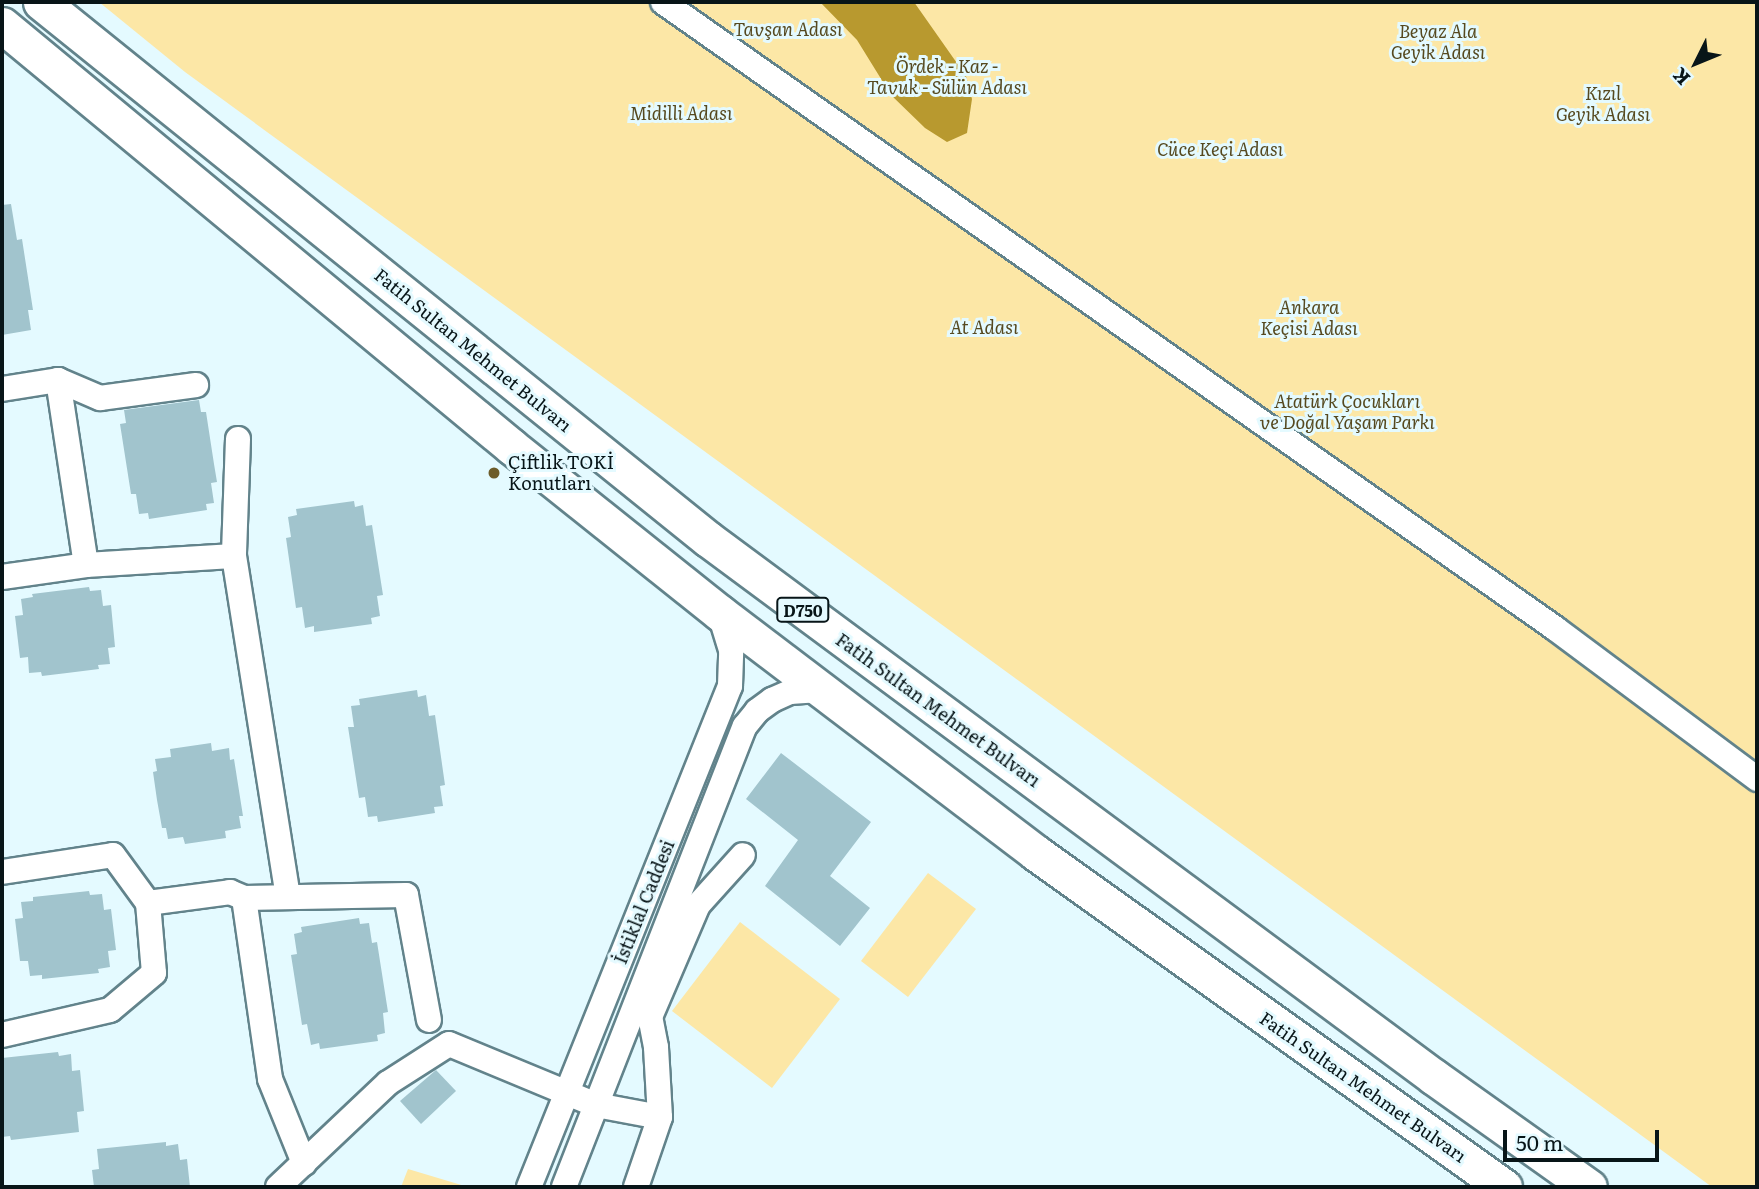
<!DOCTYPE html>
<meta charset="utf-8">
<style>
body{margin:0}
#map{position:relative;width:1759px;height:1189px;overflow:hidden;background:#e4faff;font-family:Literata,serif}
div>[style]{position:absolute}
[style*='--x']{left:calc(var(--x)*1px);top:calc(var(--y)*1px);width:calc(var(--w)*1px);rotate:calc(var(--a)*1deg)}
.green>*{inset:0;background:#fce7a6}
.water>*{inset:0;background:#b8992f}
.building>*{inset:0;background:#a1c4cd}
.roads{filter:drop-shadow(2px 0 #62838b) drop-shadow(-2px 0 #62838b) drop-shadow(0 2px #62838b) drop-shadow(0 -2px #62838b)}
.minor>*{height:24px;margin:-12px;padding:0 12px;transform-origin:12px;border-radius:12px;background:#fff}
.highway>*{height:35px;margin:-17.5px;padding:0 17.5px;transform-origin:17.5px;border-radius:17.5px;background:#fff}
.dots>*{width:19px;height:19px;translate:-50% -50%;box-sizing:border-box;border:4px solid #e4faff;border-radius:50%}
span{translate:-50% -50%;white-space:nowrap;text-align:center;line-height:1.15;-webkit-text-stroke:6px #e4faff;paint-order:stroke}
.shield-label span{padding:2px 5px;background:#e4faff;border:2px solid;border-radius:5px;-webkit-text-stroke-width:0}
.shield-label{font-size:16px;color:#081518;font-weight:700}
.park-label{font-size:18px;color:#56491f;font-style:italic}
.street-label{font-size:18px;color:#081518}
.poi-label{font-size:18px;color:#081518}
.left{translate:0 -50%;text-align:left}
.frame{position:absolute;inset:0;border:4px solid #081518;pointer-events:none}
.north{position:absolute;left:1661px;top:28px;width:70px;height:70px;-webkit-text-stroke:5px #e4faff;paint-order:stroke;rotate:227deg;font-size:19px;font-weight:700;line-height:28px;text-align:center;color:#081518}
.north::after{content:'';display:block;margin:auto;width:24px;height:32px;background:#081518;clip-path:polygon(50% 0,100% 100%,50% 72%,0 100%)}
.scale{position:absolute;left:1503px;top:1130px;width:156px;height:32px;box-sizing:border-box;border:4px solid #081518;border-top:0;padding-left:9px;font-size:21px;line-height:24px;white-space:nowrap;color:#081518;-webkit-text-stroke:5px #e4faff;paint-order:stroke}
</style>
<div id="map">
<div class="green">
<div style="clip-path:polygon(99px 2px,1757px 2px,1757px 1187px,1712px 1187px,185px 72px)"></div>
<div style="clip-path:polygon(928px 873px,976px 909px,908px 997px,861px 961px)"></div>
<div style="clip-path:polygon(740px 922px,840px 999px,772px 1088px,672px 1011px)"></div>
<div style="clip-path:polygon(408px 1169px,468px 1187px,401px 1187px)"></div>
</div>
<div class="water">
<div style="clip-path:polygon(820px 2px,914px 2px,966px 76px,972px 99px,967px 133px,947px 142px,925px 128px,891px 95px,857px 40px)"></div>
</div>
<div class="building">
<div style="clip-path:polygon(11px 204px,17px 240px,22px 239px,33px 310px,28px 310px,31px 330px,2px 335px,2px 205px)"></div>
<div style="clip-path:polygon(199px 400px,201px 412px,206px 412px,214px 464px,217px 482px,211px 483px,214px 503px,206px 504px,207px 510px,149px 519px,148px 513px,139px 514px,136px 494px,131px 494px,120px 424px,126px 423px,124px 410px)"></div>
<div style="clip-path:polygon(354px 501px,355px 507px,363px 505px,366px 526px,372px 525px,383px 595px,377px 596px,380px 616px,371px 618px,372px 624px,314px 632px,314px 626px,305px 628px,302px 607px,296px 608px,286px 538px,291px 537px,288px 517px,297px 515px,296px 509px)"></div>
<div style="clip-path:polygon(89px 587px,90px 591px,101px 590px,103px 606px,111px 605px,115px 647px,108px 648px,110px 664px,98px 665px,99px 669px,67px 673px,42px 676px,41px 672px,29px 673px,28px 657px,20px 658px,15px 616px,23px 615px,21px 599px,33px 597px,32px 594px)"></div>
<div style="clip-path:polygon(417px 690px,418px 697px,426px 695px,429px 716px,435px 715px,445px 785px,440px 786px,443px 806px,434px 807px,435px 813px,378px 822px,377px 816px,368px 817px,365px 797px,359px 798px,348px 727px,354px 727px,351px 706px,360px 705px,359px 699px)"></div>
<div style="clip-path:polygon(211px 743px,212px 751px,229px 748px,230px 760px,234px 759px,243px 816px,239px 816px,241px 828px,225px 831px,226px 838px,185px 844px,183px 837px,168px 839px,166px 828px,162px 828px,157px 800px,153px 772px,157px 771px,155px 759px,171px 757px,170px 749px)"></div>
<div style="clip-path:polygon(781px 753px,871px 822px,830px 876px,870px 908px,840px 946px,765px 886px,798px 840px,746px 799px)"></div>
<div style="clip-path:polygon(89px 891px,90px 895px,102px 894px,104px 910px,111px 909px,116px 950px,108px 951px,110px 967px,98px 969px,99px 973px,42px 979px,42px 975px,30px 976px,28px 961px,20px 961px,15px 919px,23px 918px,21px 902px,33px 901px,33px 897px)"></div>
<div style="clip-path:polygon(359px 918px,360px 924px,369px 923px,372px 943px,377px 942px,388px 1012px,383px 1013px,385px 1033px,377px 1035px,378px 1041px,320px 1049px,319px 1043px,311px 1045px,307px 1024px,302px 1025px,291px 955px,297px 954px,294px 934px,302px 932px,301px 927px)"></div>
<div style="clip-path:polygon(58px 1052px,59px 1056px,71px 1054px,72px 1071px,80px 1070px,84px 1111px,77px 1112px,79px 1132px,11px 1140px,10px 1136px,2px 1137px,2px 1058px)"></div>
<div style="clip-path:polygon(436px 1070px,456px 1091px,421px 1124px,400px 1101px)"></div>
<div style="clip-path:polygon(166px 1142px,166px 1146px,178px 1144px,180px 1160px,187px 1159px,190px 1187px,94px 1187px,92px 1170px,99px 1169px,97px 1149px)"></div>
</div>
<div class="roads">
<div class="minor">
<div style="--x:663;--y:2;--w:1091;--a:35.07"></div>
<div style="--x:1556;--y:629;--w:251;--a:36.7"></div>
<div style="--x:58;--y:380;--w:46;--a:23.2"></div>
<div style="--x:100;--y:398;--w:97;--a:-7.7"></div>
<div style="--x:2;--y:389;--w:57;--a:-9.1"></div>
<div style="--x:58;--y:380;--w:187;--a:81.4"></div>
<div style="--x:238;--y:439;--w:117;--a:92"></div>
<div style="--x:234;--y:556;--w:345;--a:81"></div>
<div style="--x:2;--y:577;--w:85;--a:-8.1"></div>
<div style="--x:86;--y:565;--w:148;--a:-3.5"></div>
<div style="--x:2;--y:872;--w:112;--a:-8.7"></div>
<div style="--x:113;--y:855;--w:59;--a:53.9"></div>
<div style="--x:148;--y:903;--w:70;--a:85.1"></div>
<div style="--x:154;--y:973;--w:57;--a:139.9"></div>
<div style="--x:110;--y:1010;--w:111;--a:167"></div>
<div style="--x:244;--y:898;--w:183;--a:81.8"></div>
<div style="--x:270;--y:1079;--w:91;--a:68"></div>
<div style="--x:148;--y:903;--w:83;--a:-7.6"></div>
<div style="--x:230;--y:892;--w:15;--a:23"></div>
<div style="--x:244;--y:898;--w:162;--a:-1.1"></div>
<div style="--x:406;--y:895;--w:127;--a:79.6"></div>
<div style="--x:278;--y:1187;--w:151;--a:-43.4"></div>
<div style="--x:388;--y:1083;--w:72;--a:-32.6"></div>
<div style="--x:449;--y:1044;--w:159;--a:22.5"></div>
<div style="--x:596;--y:1105;--w:65;--a:10.6"></div>
<div style="--x:529;--y:1187;--w:540;--a:-68.14"></div>
<div style="--x:730;--y:686;--w:36;--a:-88"></div>
<div style="--x:731;--y:650;--w:39;--a:-107"></div>
<div style="--x:564;--y:1187;--w:495;--a:-68.6"></div>
<div style="--x:745;--y:726;--w:19;--a:-51"></div>
<div style="--x:757;--y:711;--w:19;--a:-36"></div>
<div style="--x:772;--y:700;--w:20;--a:-24"></div>
<div style="--x:790;--y:692;--w:30;--a:-4"></div>
<div style="--x:636;--y:1187;--w:74;--a:-71.1"></div>
<div style="--x:660;--y:1117;--w:70;--a:-93.3"></div>
<div style="--x:656;--y:1047;--w:31;--a:-101"></div>
<div style="--x:650;--y:1017;--w:122;--a:-66.8"></div>
<div style="--x:698;--y:905;--w:67;--a:-48"></div>
</div>
<div class="highway">
<div style="--x:41;--y:2;--w:856;--a:38.84"></div>
<div style="--x:708;--y:539;--w:904;--a:36.54"></div>
<div style="--x:1434;--y:1077;--w:190;--a:35.4"></div>
<div style="--x:2;--y:25;--w:662;--a:39.61"></div>
<div style="--x:512;--y:447;--w:266;--a:38.6"></div>
<div style="--x:720;--y:613;--w:397;--a:37.2"></div>
<div style="--x:1036;--y:853;--w:575;--a:35.51"></div>
</div>
</div>
<div class="dots">
<div style="left:494px;top:473px;background:#6c5c2a"></div>
</div>
<div class="shield-label">
<span style="left:803px;top:610px">D750</span>
</div>
<div class="park-label">
<span style="left:788px;top:29px">Tavşan Adası</span>
<span style="left:1438px;top:42px">Beyaz Ala<br>Geyik Adası</span>
<span style="left:947px;top:77px">Ördek - Kaz -<br>Tavuk - Sülün Adası</span>
<span style="left:1603px;top:104px">Kızıl<br>Geyik Adası</span>
<span style="left:681px;top:113px">Midilli Adası</span>
<span style="left:1220px;top:149px">Cüce Keçi Adası</span>
<span style="left:1309px;top:318px">Ankara<br>Keçisi Adası</span>
<span style="left:984px;top:327px">At Adası</span>
<span style="left:1347px;top:412px">Atatürk Çocukları<br>ve Doğal Yaşam Parkı</span>
</div>
<div class="street-label">
<span style="left:473px;top:350px;rotate:39deg">Fatih Sultan Mehmet Bulvarı</span>
<span style="left:938px;top:710px;rotate:36deg">Fatih Sultan Mehmet Bulvarı</span>
<span style="left:644px;top:902px;rotate:-68deg">İstiklal Caddesi</span>
<span style="left:1363px;top:1087px;rotate:35deg">Fatih Sultan Mehmet Bulvarı</span>
</div>
<div class="poi-label">
<span class="left" style="left:508px;top:473px">Çiftlik TOKİ<br>Konutları</span>
</div>
<div class="frame"></div>
<div class="north">K</div>
<div class="scale">50 m</div>
</div>
